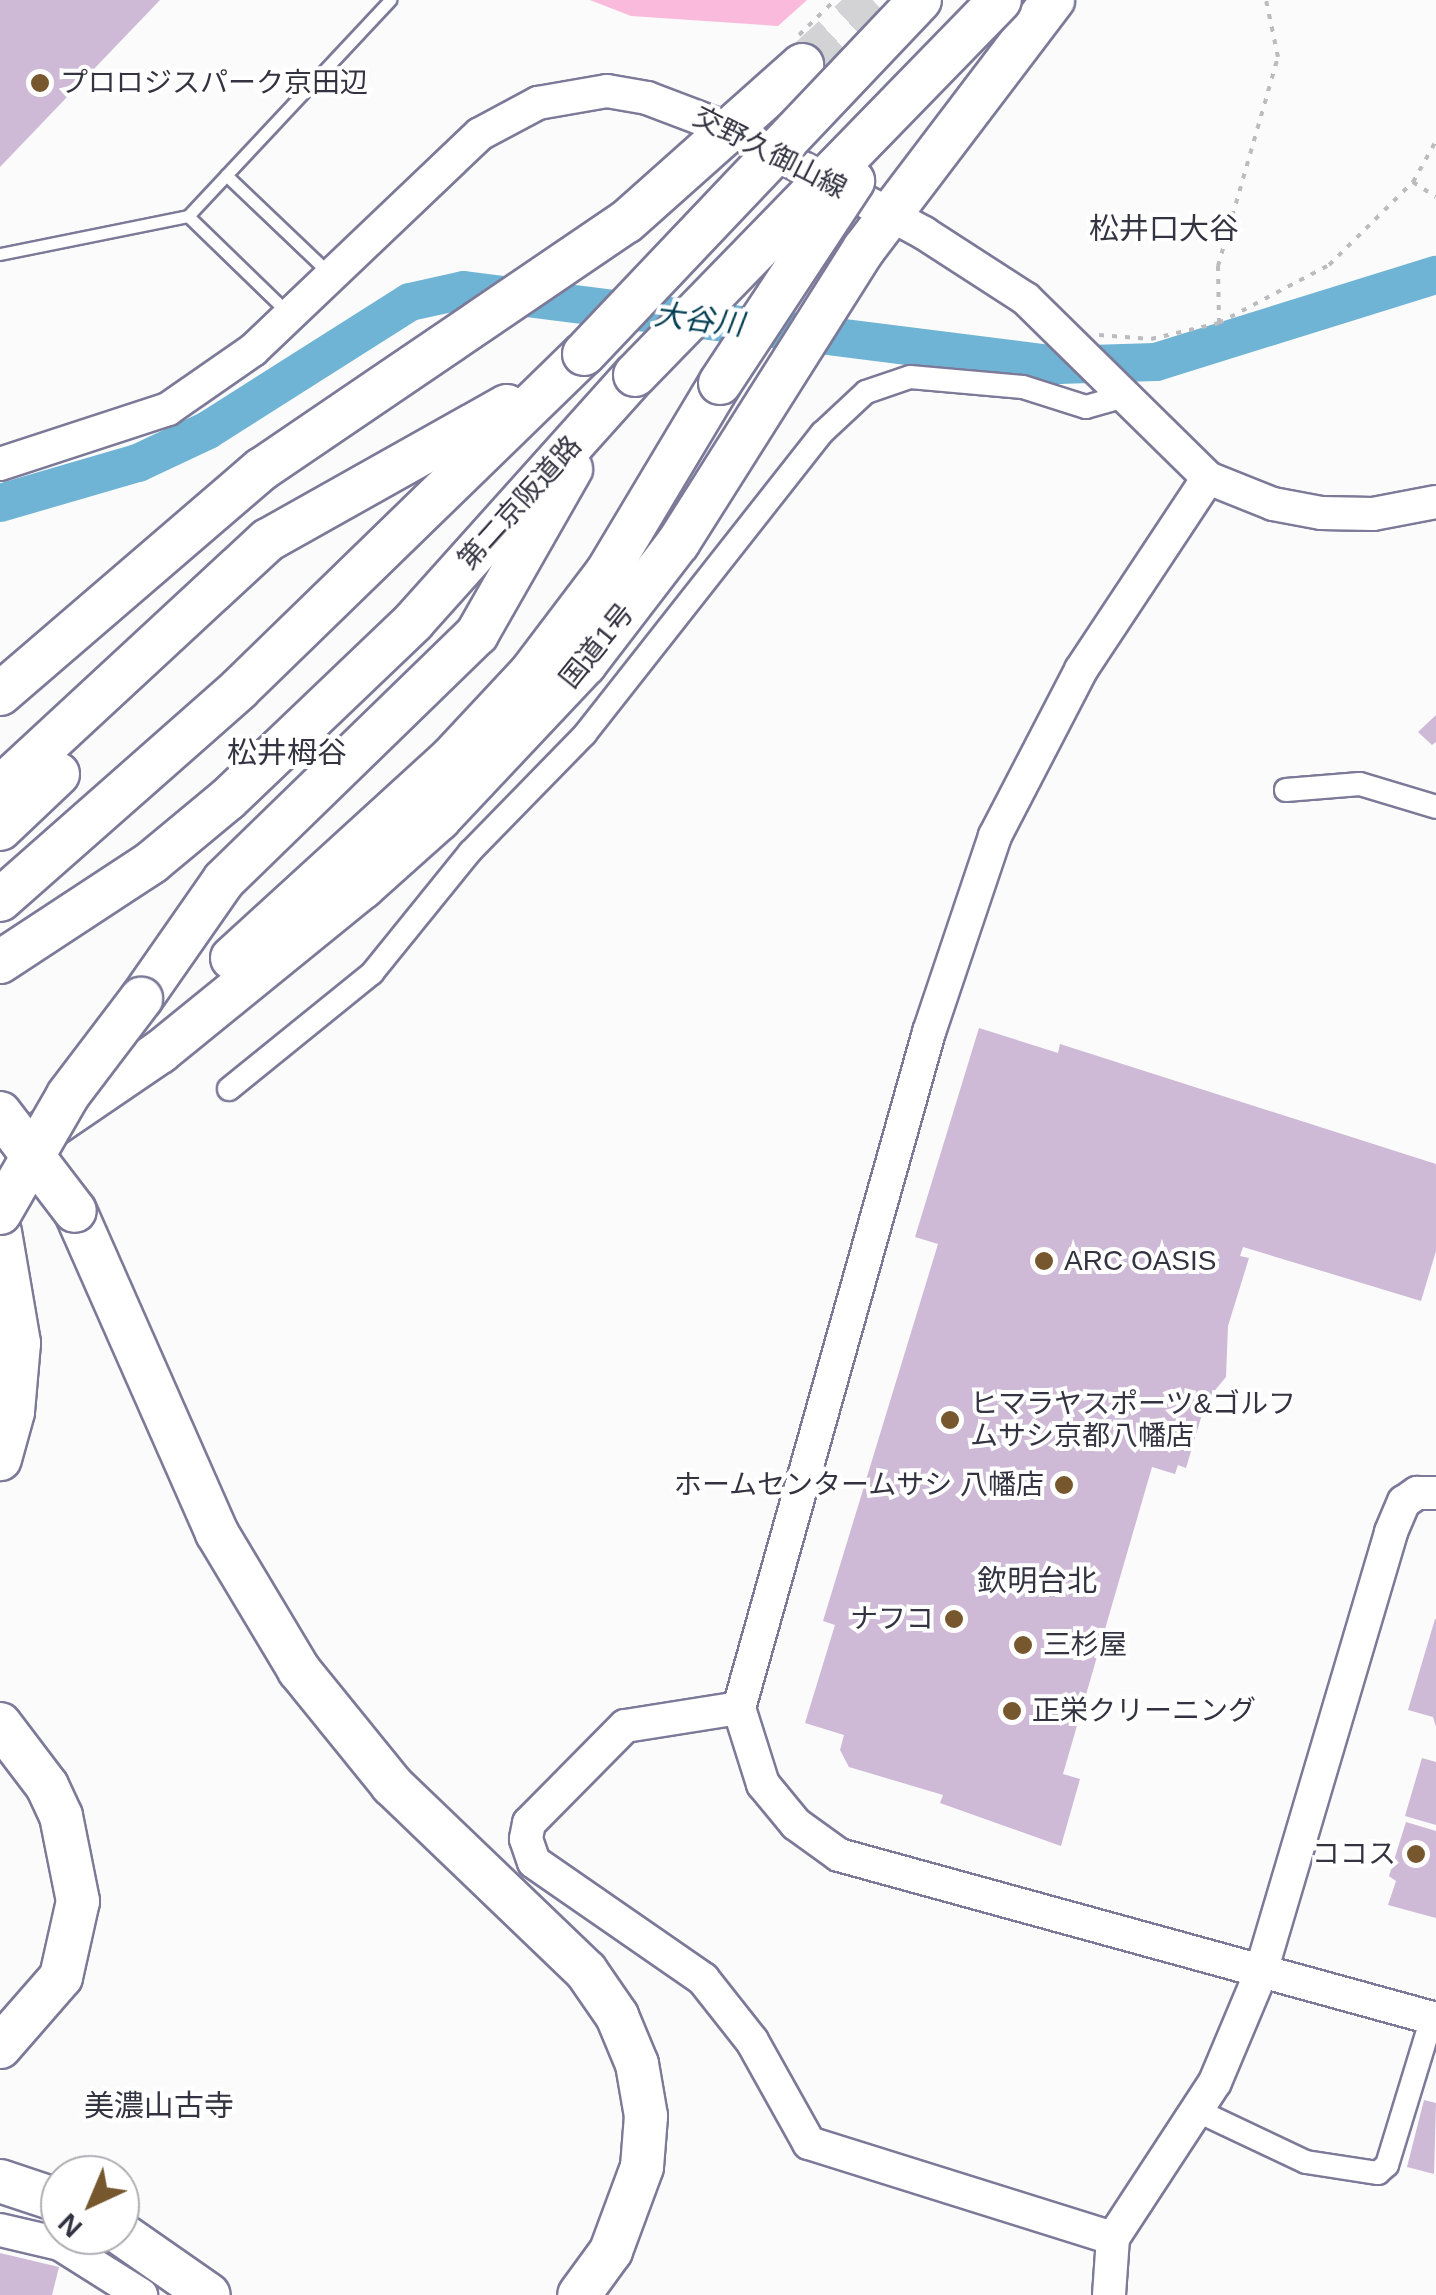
<!DOCTYPE html>
<meta charset="utf-8">
<style>
body{margin:0}
#map{position:relative;width:1436px;height:2295px;overflow:hidden;background:#fbfbfb;font-family:Helvetica,"Noto Sans JP",sans-serif}
div>[style]{position:absolute}
[style*='--x']{left:calc(var(--x)*1px);top:calc(var(--y)*1px);width:calc(var(--w)*1px);rotate:calc(var(--a)*1deg)}
.green>*{inset:0;background:#f9badb}
.river>*{height:38px;margin:-19px;padding:0 19px;transform-origin:19px;border-radius:19px;background:#6fb4d4}
.building>*{inset:0;background:#ceb9d6}
.highway-tunnel>*{height:42px;margin-top:-21px;transform-origin:0;background:repeating-linear-gradient(90deg,#d3d3d6 0 42px,transparent 0 63px)}
.path>*{height:4px;margin-top:-2px;transform-origin:0;background:repeating-linear-gradient(90deg,#bcbcc0 0 5px,transparent 0 13px)}
.roads{filter:drop-shadow(2px 0 #7c7a98) drop-shadow(-2px 0 #7c7a98) drop-shadow(0 2px #7c7a98) drop-shadow(0 -2px #7c7a98)}
.lane>*{height:11px;margin:-5.5px;padding:0 5.5px;transform-origin:5.5px;border-radius:5.5px;background:#fff}
.street>*{height:22px;margin:-11px;padding:0 11px;transform-origin:11px;border-radius:11px;background:#fff}
.secondary>*{height:32px;margin:-16px;padding:0 16px;transform-origin:16px;border-radius:16px;background:#fff}
.highway>*{height:42px;margin:-21px;padding:0 21px;transform-origin:21px;border-radius:21px;background:#fff}
.bridges{filter:drop-shadow(2px 0 #7c7a98) drop-shadow(-2px 0 #7c7a98) drop-shadow(0 2px #7c7a98) drop-shadow(0 -2px #7c7a98)}
.highway-bridge>*{height:42px;margin:-21px;padding:0 21px;transform-origin:21px;border-radius:21px;background:#fff}
.dots>*{width:28px;height:28px;translate:-50% -50%;box-sizing:border-box;border:5px solid #fff;border-radius:50%}
span{translate:-50% -50%;white-space:nowrap;text-align:center;line-height:1.15;-webkit-text-stroke:8px #fff;paint-order:stroke}
.poi-label{font-size:28px;color:#343341}
.left{translate:0 -50%;text-align:left}
.right{translate:-100% -50%;text-align:right}
.street-label{font-size:28px;color:#343341}
.neighbourhood-label{font-size:30px;color:#343341}
.water-label{font-size:30px;color:#003d53;font-style:italic}
.north{position:absolute;left:40px;top:2155px;width:100px;height:100px;box-sizing:border-box;background:#fff;border:2px solid #aeadb3;border-radius:50%;rotate:224deg;font-size:28px;font-weight:700;line-height:40px;text-align:center;color:#343341}
.north::after{content:'';display:block;margin:auto;width:35px;height:45px;background:#77572d;clip-path:polygon(50% 0,100% 100%,50% 72%,0 100%)}
</style>
<div id="map">
<div class="green">
<div style="clip-path:polygon(590px 0,807px 0,778px 26px,631px 16px)"></div>
</div>
<div class="river">
<div style="--x:0;--y:503;--w:144;--a:-16.2"></div>
<div style="--x:138;--y:463;--w:77;--a:-25.2"></div>
<div style="--x:208;--y:430;--w:239;--a:-32.4"></div>
<div style="--x:410;--y:302;--w:55;--a:-12.5"></div>
<div style="--x:464;--y:290;--w:599;--a:7.2"></div>
<div style="--x:1058;--y:365;--w:98;--a:-1.8"></div>
<div style="--x:1156;--y:362;--w:293;--a:-17.3"></div>
</div>
<div class="building">
<div style="clip-path:polygon(0 0,160px 0,0 167px)"></div>
<div style="clip-path:polygon(1436px 715px,1436px 742px,1432px 745px,1418px 732px)"></div>
<div style="clip-path:polygon(979px 1028px,1058px 1053px,1060px 1044px,1436px 1164px,1436px 1251px,1421px 1301px,1243px 1247px,1240px 1256px,1249px 1258px,1228px 1326px,1226px 1377px,1206px 1401px,1186px 1468px,1178px 1465px,1175px 1474px,1152px 1467px,1063px 1774px,1080px 1779px,1061px 1846px,940px 1803px,943px 1795px,849px 1767px,840px 1750px,844px 1735px,805px 1723px,835px 1625px,823px 1621px,938px 1244px,915px 1237px)"></div>
<div style="clip-path:polygon(1435px 1619px,1436px 1619px,1436px 1727px,1433px 1717px,1408px 1710px)"></div>
<div style="clip-path:polygon(1422px 1758px,1436px 1762px,1436px 1825px,1405px 1816px)"></div>
<div style="clip-path:polygon(1406px 1822px,1436px 1831px,1436px 1918px,1388px 1905px,1396px 1881px,1389px 1876px)"></div>
<div style="clip-path:polygon(1424px 2100px,1436px 2103px,1434px 2174px,1407px 2167px)"></div>
<div style="clip-path:polygon(0 2253px,59px 2267px,52px 2295px,0 2295px)"></div>
</div>
<div class="highway-tunnel">
<div style="--x:802;--y:65;--w:96;--a:-42.5"></div>
</div>
<div class="path">
<div style="--x:799;--y:35;--w:50;--a:-44.2"></div>
<div style="--x:1413;--y:182;--w:27;--a:33"></div>
<div style="--x:1219;--y:323;--w:57;--a:-91"></div>
<div style="--x:1218;--y:266;--w:217;--a:-74"></div>
<div style="--x:1278;--y:57;--w:58;--a:-101.9"></div>
<div style="--x:1099;--y:335;--w:52;--a:4.4"></div>
<div style="--x:1151;--y:339;--w:70;--a:-13.2"></div>
<div style="--x:1219;--y:323;--w:124;--a:-27.8"></div>
<div style="--x:1329;--y:265;--w:118;--a:-44.7"></div>
<div style="--x:1413;--y:182;--w:47;--a:-60.7"></div>
</div>
<div class="roads">
<div class="lane">
<div style="--x:226;--y:175;--w:141;--a:43.6"></div>
<div style="--x:188;--y:216;--w:139;--a:44.1"></div>
<div style="--x:0;--y:254;--w:192;--a:-11.4"></div>
<div style="--x:188;--y:216;--w:296;--a:-46.9"></div>
</div>
<div class="street">
<div style="--x:1286;--y:790;--w:74;--a:-4.6"></div>
<div style="--x:1360;--y:784;--w:79;--a:16.8"></div>
<div style="--x:229;--y:1089;--w:184;--a:-39"></div>
<div style="--x:372;--y:973;--w:156;--a:-51"></div>
<div style="--x:470;--y:852;--w:165;--a:-45.7"></div>
<div style="--x:585;--y:734;--w:383;--a:-51.8"></div>
<div style="--x:822;--y:433;--w:60;--a:-43"></div>
<div style="--x:866;--y:392;--w:46;--a:-18.8"></div>
<div style="--x:910;--y:377;--w:113;--a:5.1"></div>
<div style="--x:1023;--y:387;--w:66;--a:17.6"></div>
<div style="--x:1086;--y:407;--w:35;--a:-16"></div>
<div style="--x:1198;--y:2111;--w:119;--a:25.3"></div>
<div style="--x:1306;--y:2162;--w:73;--a:8.7"></div>
<div style="--x:1378;--y:2173;--w:12;--a:-42"></div>
<div style="--x:1387;--y:2165;--w:154;--a:-73"></div>
</div>
<div class="secondary">
<div style="--x:0;--y:464;--w:177;--a:-18.1"></div>
<div style="--x:168;--y:409;--w:103;--a:-34.8"></div>
<div style="--x:253;--y:350;--w:313;--a:-43.6"></div>
<div style="--x:480;--y:134;--w:66;--a:-28.1"></div>
<div style="--x:538;--y:103;--w:70;--a:-9.9"></div>
<div style="--x:607;--y:91;--w:41;--a:9.9"></div>
<div style="--x:647;--y:98;--w:93;--a:20.8"></div>
<div style="--x:734;--y:131;--w:216;--a:28.2"></div>
<div style="--x:924;--y:233;--w:121;--a:32.9"></div>
<div style="--x:1026;--y:299;--w:255;--a:44.5"></div>
<div style="--x:1208;--y:478;--w:70;--a:21.8"></div>
<div style="--x:1273;--y:504;--w:49;--a:10.6"></div>
<div style="--x:1321;--y:513;--w:52;--a:1.1"></div>
<div style="--x:1373;--y:514;--w:64;--a:-10.8"></div>
<div style="--x:1208;--y:478;--w:230;--a:123.5"></div>
<div style="--x:1081;--y:670;--w:187;--a:117.4"></div>
<div style="--x:995;--y:836;--w:207;--a:108.6"></div>
<div style="--x:929;--y:1032;--w:702;--a:105.7"></div>
<div style="--x:739;--y:1708;--w:80;--a:72.5"></div>
<div style="--x:763;--y:1784;--w:52;--a:50.5"></div>
<div style="--x:796;--y:1824;--w:53;--a:35.8"></div>
<div style="--x:839;--y:1855;--w:619;--a:15.36"></div>
<div style="--x:739;--y:1708;--w:115;--a:171"></div>
<div style="--x:625;--y:1726;--w:136;--a:134.7"></div>
<div style="--x:529;--y:1823;--w:16;--a:101"></div>
<div style="--x:526;--y:1839;--w:24;--a:71"></div>
<div style="--x:534;--y:1862;--w:206;--a:34.7"></div>
<div style="--x:703;--y:1979;--w:79;--a:51.7"></div>
<div style="--x:752;--y:2041;--w:117;--a:60.8"></div>
<div style="--x:809;--y:2143;--w:318;--a:17.4"></div>
<div style="--x:0;--y:2230;--w:62;--a:13.1"></div>
<div style="--x:60;--y:2244;--w:96;--a:32.2"></div>
<div style="--x:1109;--y:2295;--w:57;--a:-86"></div>
<div style="--x:1113;--y:2238;--w:186;--a:-56.8"></div>
<div style="--x:1215;--y:2082;--w:116;--a:-67.2"></div>
<div style="--x:1260;--y:1975;--w:462;--a:-73.5"></div>
<div style="--x:1391;--y:1532;--w:33;--a:-67"></div>
<div style="--x:1404;--y:1502;--w:16;--a:-35"></div>
<div style="--x:1417;--y:1493;--w:19;--a:0"></div>
</div>
<div class="highway">
<div style="--x:0;--y:694;--w:345;--a:-40.7"></div>
<div style="--x:262;--y:469;--w:440;--a:-34.2"></div>
<div style="--x:626;--y:222;--w:236;--a:-41.7"></div>
<div style="--x:0;--y:788;--w:365;--a:-42.8"></div>
<div style="--x:268;--y:540;--w:274;--a:-29.3"></div>
<div style="--x:0;--y:829;--w:80;--a:-43.5"></div>
<div style="--x:0;--y:900;--w:319;--a:-41.4"></div>
<div style="--x:239;--y:689;--w:481;--a:-44.2"></div>
<div style="--x:232;--y:958;--w:297;--a:-42.4"></div>
<div style="--x:451;--y:758;--w:119;--a:-47"></div>
<div style="--x:532;--y:671;--w:124;--a:-52.9"></div>
<div style="--x:607;--y:572;--w:220;--a:-59.1"></div>
<div style="--x:0;--y:962;--w:182;--a:-33.3"></div>
<div style="--x:152;--y:862;--w:99;--a:-39.7"></div>
<div style="--x:228;--y:799;--w:257;--a:-43.7"></div>
<div style="--x:414;--y:621;--w:331;--a:-48.1"></div>
<div style="--x:141;--y:999;--w:145;--a:-55.1"></div>
<div style="--x:224;--y:880;--w:353;--a:-44.2"></div>
<div style="--x:477;--y:634;--w:190;--a:-60.3"></div>
<div style="--x:0;--y:1161;--w:194;--a:-34.3"></div>
<div style="--x:160;--y:1052;--w:262;--a:-39.1"></div>
<div style="--x:363;--y:887;--w:102;--a:-41.8"></div>
<div style="--x:439;--y:819;--w:213;--a:-46.7"></div>
<div style="--x:585;--y:664;--w:153;--a:-52.5"></div>
<div style="--x:678;--y:543;--w:348;--a:-57.7"></div>
<div style="--x:864;--y:249;--w:313;--a:-52.8"></div>
<div style="--x:75;--y:1211;--w:352;--a:66.2"></div>
<div style="--x:217;--y:1533;--w:160;--a:59.1"></div>
<div style="--x:299;--y:1670;--w:148;--a:51"></div>
<div style="--x:392;--y:1785;--w:269;--a:43.8"></div>
<div style="--x:586;--y:1971;--w:55;--a:55.4"></div>
<div style="--x:617;--y:2016;--w:52;--a:67.4"></div>
<div style="--x:637;--y:2064;--w:53;--a:80.2"></div>
<div style="--x:646;--y:2116;--w:51;--a:94.5"></div>
<div style="--x:642;--y:2167;--w:90;--a:110.3"></div>
<div style="--x:611;--y:2251;--w:54;--a:126"></div>
<div style="--x:0;--y:1232;--w:113;--a:80.3"></div>
<div style="--x:19;--y:1343;--w:69;--a:95"></div>
<div style="--x:13;--y:1412;--w:49;--a:105.5"></div>
<div style="--x:0;--y:1724;--w:78;--a:52.8"></div>
<div style="--x:47;--y:1786;--w:33;--a:65"></div>
<div style="--x:61;--y:1816;--w:87;--a:78.7"></div>
<div style="--x:78;--y:1901;--w:78;--a:102.6"></div>
<div style="--x:61;--y:1977;--w:93;--a:131.1"></div>
<div style="--x:0;--y:2181;--w:63;--a:18.4"></div>
<div style="--x:120;--y:2233;--w:108;--a:34.9"></div>
</div>
</div>
<div class="bridges">
<div class="highway-bridge">
<div style="--x:584;--y:354;--w:488;--a:-46.5"></div>
<div style="--x:635;--y:375;--w:523;--a:-45.77"></div>
<div style="--x:720;--y:383;--w:242;--a:-56.6"></div>
<div style="--x:0;--y:1113;--w:123;--a:52.6"></div>
<div style="--x:0;--y:1213;--w:136;--a:-60"></div>
<div style="--x:68;--y:1095;--w:121;--a:-52.8"></div>
</div>
</div>
<div class="dots">
<div style="left:40px;top:83px;background:#77572d"></div>
<div style="left:1044px;top:1261px;background:#77572d"></div>
<div style="left:950px;top:1420px;background:#77572d"></div>
<div style="left:1064px;top:1485px;background:#77572d"></div>
<div style="left:954px;top:1619px;background:#77572d"></div>
<div style="left:1023px;top:1645px;background:#77572d"></div>
<div style="left:1012px;top:1711px;background:#77572d"></div>
<div style="left:1416px;top:1854px;background:#77572d"></div>
</div>
<div class="poi-label">
<span class="left" style="left:60px;top:83px">プロロジスパーク京田辺</span>
<span class="left" style="left:1064px;top:1261px">ARC OASIS</span>
<span class="left" style="left:970px;top:1420px">ヒマラヤスポーツ&amp;ゴルフ<br>ムサシ京都八幡店</span>
<span class="right" style="left:1044px;top:1485px">ホームセンタームサシ 八幡店</span>
<span class="right" style="left:934px;top:1619px">ナフコ</span>
<span class="left" style="left:1043px;top:1645px">三杉屋</span>
<span class="left" style="left:1032px;top:1711px">正栄クリーニング</span>
<span class="right" style="left:1396px;top:1854px">ココス</span>
</div>
<div class="street-label">
<span style="left:770px;top:153px;rotate:27deg">交野久御山線</span>
<span style="left:520px;top:503px;rotate:-48deg">第二京阪道路</span>
<span style="left:597px;top:646px;rotate:-51deg">国道1号</span>
</div>
<div class="neighbourhood-label">
<span style="left:1164px;top:229px">松井口大谷</span>
<span style="left:287px;top:753px">松井栂谷</span>
<span style="left:1037px;top:1581px">欽明台北</span>
<span style="left:159px;top:2106px">美濃山古寺</span>
</div>
<div class="water-label">
<span style="left:699px;top:320px;rotate:7deg">大谷川</span>
</div>
<div class="north">N</div>
</div>
